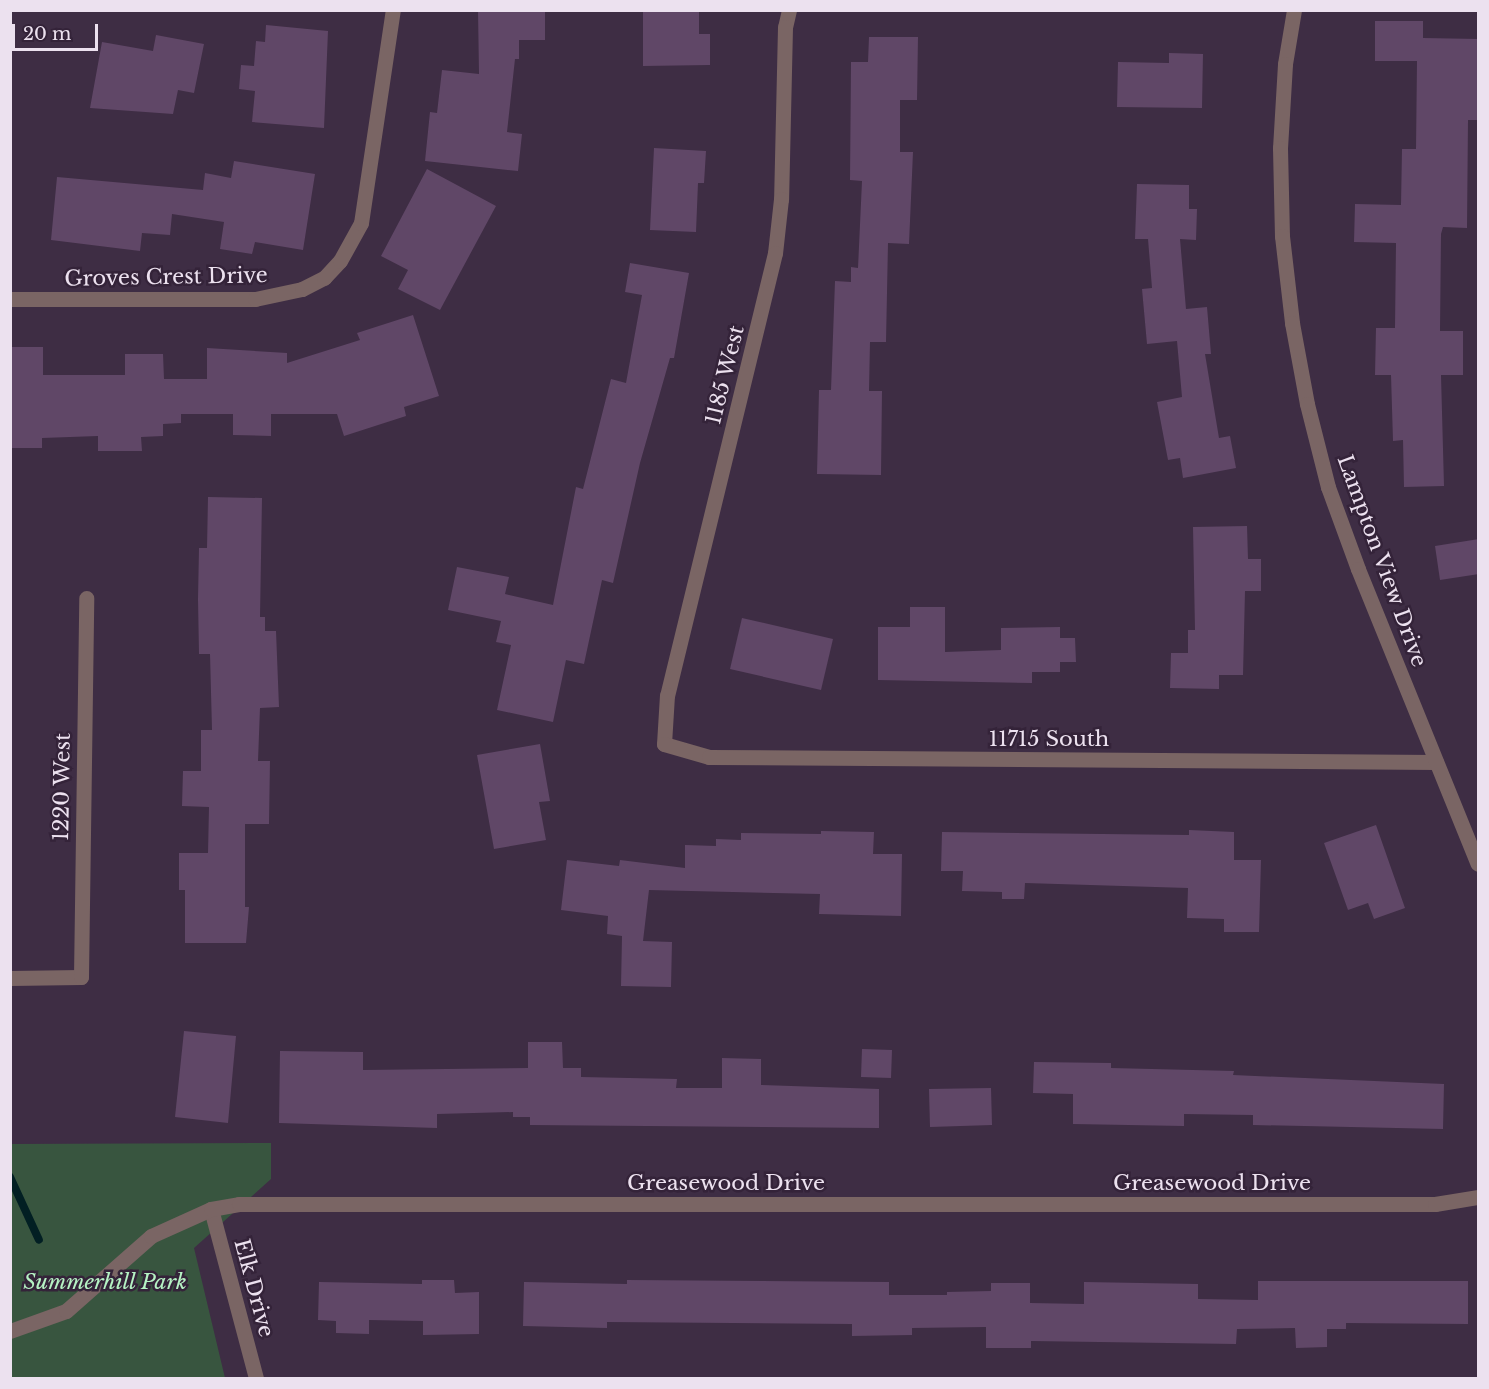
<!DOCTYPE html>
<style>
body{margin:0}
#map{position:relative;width:1489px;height:1389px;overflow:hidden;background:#3e2d44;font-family:"Libre Baskerville",serif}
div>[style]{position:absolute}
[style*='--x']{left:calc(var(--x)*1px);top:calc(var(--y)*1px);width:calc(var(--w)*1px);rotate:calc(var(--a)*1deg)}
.green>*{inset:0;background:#38553f}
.stream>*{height:8px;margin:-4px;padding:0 4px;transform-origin:4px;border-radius:4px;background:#021f23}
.building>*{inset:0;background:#604767}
.minor>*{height:15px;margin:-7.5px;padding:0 7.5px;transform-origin:7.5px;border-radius:7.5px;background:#7a6564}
span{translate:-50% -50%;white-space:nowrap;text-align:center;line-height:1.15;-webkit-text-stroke:5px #342339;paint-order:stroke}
.street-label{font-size:21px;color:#ece1ef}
.park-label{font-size:21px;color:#b6f3c4;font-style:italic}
.frame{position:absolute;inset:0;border:12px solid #ece1ef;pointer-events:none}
.scale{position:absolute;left:12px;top:24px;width:86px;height:27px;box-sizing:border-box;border:3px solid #ece1ef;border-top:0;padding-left:8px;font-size:18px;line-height:21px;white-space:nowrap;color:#ece1ef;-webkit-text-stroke:4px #342339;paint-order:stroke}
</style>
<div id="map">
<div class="green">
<div style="clip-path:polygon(271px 1143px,271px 1179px,194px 1248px,225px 1378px,11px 1378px,10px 1144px)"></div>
</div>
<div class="stream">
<div style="--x:10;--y:1177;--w:69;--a:65.3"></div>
</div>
<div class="building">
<div style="clip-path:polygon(478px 10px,545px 10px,545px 40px,519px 40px,519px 59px,515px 59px,507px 132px,522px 134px,518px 171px,425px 161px,430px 112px,437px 113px,442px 70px,479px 74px)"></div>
<div style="clip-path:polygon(643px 10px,699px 10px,699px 34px,710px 34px,710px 65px,643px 66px)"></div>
<div style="clip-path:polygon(1375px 21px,1423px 21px,1423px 38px,1479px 39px,1478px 120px,1468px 120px,1467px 228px,1443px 227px,1441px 234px,1440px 331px,1463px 331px,1463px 375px,1441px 375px,1444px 486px,1404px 487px,1403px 440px,1393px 441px,1391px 375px,1375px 375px,1376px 328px,1395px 328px,1396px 243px,1354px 242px,1355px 204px,1401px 205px,1402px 149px,1416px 149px,1417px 61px,1375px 61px)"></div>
<div style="clip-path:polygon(266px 25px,328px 31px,324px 128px,252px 122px,255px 91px,239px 89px,241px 65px,254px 66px,256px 41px,265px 42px)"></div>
<div style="clip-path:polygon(156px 35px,204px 44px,194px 93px,178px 90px,173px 114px,90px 108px,102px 42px,153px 51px)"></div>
<div style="clip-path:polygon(869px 37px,918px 37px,917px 100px,900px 100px,900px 152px,913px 152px,909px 244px,888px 243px,886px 342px,870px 342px,869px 391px,882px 391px,881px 475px,817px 474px,819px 390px,831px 390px,835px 281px,851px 282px,851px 267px,858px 268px,862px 181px,850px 180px,851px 62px,868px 62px)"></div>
<div style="clip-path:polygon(1169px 53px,1203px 54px,1202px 108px,1117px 107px,1118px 62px,1169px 63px)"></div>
<div style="clip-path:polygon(654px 148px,706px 151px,704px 183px,698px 183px,696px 232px,650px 230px)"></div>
<div style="clip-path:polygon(234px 161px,315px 174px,303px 250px,255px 242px,252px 254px,220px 249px,224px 222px,172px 214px,170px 235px,142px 233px,140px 251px,51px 240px,57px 177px,203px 190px,205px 173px,231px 178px)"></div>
<div style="clip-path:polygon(427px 169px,496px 206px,440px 310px,398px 289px,408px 270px,381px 256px)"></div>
<div style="clip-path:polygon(1137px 184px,1189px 185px,1189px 209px,1197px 209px,1196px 240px,1180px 239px,1186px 309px,1207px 307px,1211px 354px,1205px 354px,1219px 438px,1230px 436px,1236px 468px,1183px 478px,1180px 458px,1168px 460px,1157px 402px,1182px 397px,1177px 341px,1147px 344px,1142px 289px,1152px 288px,1148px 239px,1135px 239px)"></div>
<div style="clip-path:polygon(630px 263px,689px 273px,674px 358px,670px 358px,640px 463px,613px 583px,602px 580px,584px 664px,566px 660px,553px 722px,497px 710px,511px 645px,496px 642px,501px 621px,448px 610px,457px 567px,509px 577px,505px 594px,553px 605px,576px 487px,583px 489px,611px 379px,626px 383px,642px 295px,625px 292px)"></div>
<div style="clip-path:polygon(413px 315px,439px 396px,404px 407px,406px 416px,344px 436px,337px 414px,271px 414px,271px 436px,233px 435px,233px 414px,181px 414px,181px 423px,163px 424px,163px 436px,141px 437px,142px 451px,98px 451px,98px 436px,42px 438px,42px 448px,10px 448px,10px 347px,43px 347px,43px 375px,125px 375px,125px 354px,163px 354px,164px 379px,207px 379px,207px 348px,287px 353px,287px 363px,360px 340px,357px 333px)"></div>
<div style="clip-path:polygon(208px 497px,262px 498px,260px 617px,265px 617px,265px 631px,276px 631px,279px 707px,260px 708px,258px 761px,270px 761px,269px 824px,245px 824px,245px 907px,249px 907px,246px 943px,185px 943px,185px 890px,179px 890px,179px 853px,208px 853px,209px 807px,182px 806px,183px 771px,201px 771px,201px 730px,212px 730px,210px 654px,199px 654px,198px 599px,199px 548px,207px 548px)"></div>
<div style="clip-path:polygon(1247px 526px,1248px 559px,1261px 559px,1261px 591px,1245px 591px,1243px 675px,1219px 675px,1219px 689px,1170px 688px,1171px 653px,1188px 653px,1188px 630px,1195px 630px,1193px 527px)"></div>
<div style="clip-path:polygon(1479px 539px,1479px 574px,1440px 580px,1435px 546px)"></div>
<div style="clip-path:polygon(910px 607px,945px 607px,945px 652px,1001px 650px,1001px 628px,1060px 627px,1060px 638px,1075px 638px,1076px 662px,1060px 662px,1060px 672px,1032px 672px,1032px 683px,878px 680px,878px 627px,910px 627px)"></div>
<div style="clip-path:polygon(742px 618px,833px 639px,821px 690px,730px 669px)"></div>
<div style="clip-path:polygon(540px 744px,550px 801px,539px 802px,546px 840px,494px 849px,477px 755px)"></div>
<div style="clip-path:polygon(1376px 825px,1405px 908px,1374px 919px,1368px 903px,1348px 910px,1324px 843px)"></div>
<div style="clip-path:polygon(1189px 830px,1234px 832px,1234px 860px,1261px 860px,1259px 932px,1224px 932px,1224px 919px,1187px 918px,1188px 888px,1025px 883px,1024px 899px,1002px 899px,1002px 892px,962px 891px,963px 871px,941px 871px,942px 832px,1189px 835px)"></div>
<div style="clip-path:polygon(821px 831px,874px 832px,873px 854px,902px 854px,901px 916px,819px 914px,820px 894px,649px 890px,643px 941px,672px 942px,671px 987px,621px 986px,622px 936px,607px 934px,608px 916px,561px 910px,567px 860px,619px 866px,620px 860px,685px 868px,685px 845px,716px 846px,716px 839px,741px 840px,741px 833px,821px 834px)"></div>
<div style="clip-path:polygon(184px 1031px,236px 1036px,228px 1123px,175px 1117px)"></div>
<div style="clip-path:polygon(528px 1042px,562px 1042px,563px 1068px,581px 1068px,581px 1077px,677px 1079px,676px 1088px,722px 1088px,722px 1058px,761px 1059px,761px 1085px,879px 1089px,879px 1128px,530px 1125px,530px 1117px,513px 1117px,513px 1112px,437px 1114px,437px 1128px,279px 1123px,280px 1051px,363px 1052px,363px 1070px,528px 1068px)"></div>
<div style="clip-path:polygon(862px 1049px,892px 1050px,891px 1078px,861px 1077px)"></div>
<div style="clip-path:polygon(1034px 1062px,1111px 1063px,1111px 1068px,1234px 1071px,1233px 1075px,1444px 1084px,1443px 1129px,1253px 1125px,1253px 1115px,1184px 1114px,1184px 1126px,1073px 1124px,1073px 1094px,1033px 1093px)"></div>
<div style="clip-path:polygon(991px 1088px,992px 1125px,930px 1127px,929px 1089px)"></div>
<div style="clip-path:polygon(422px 1280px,454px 1280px,455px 1293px,479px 1292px,479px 1334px,423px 1335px,423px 1321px,369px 1320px,369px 1334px,336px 1333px,336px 1321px,318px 1320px,319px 1282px,422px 1284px)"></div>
<div style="clip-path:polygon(627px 1280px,889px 1282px,889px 1295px,947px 1295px,947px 1292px,991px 1291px,991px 1283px,1030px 1283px,1030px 1303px,1084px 1304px,1084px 1282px,1198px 1284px,1198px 1299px,1258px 1300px,1258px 1281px,1468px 1281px,1468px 1324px,1346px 1323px,1346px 1329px,1327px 1329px,1327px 1347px,1296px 1348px,1295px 1328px,1237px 1329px,1236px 1344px,1031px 1341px,1031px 1348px,986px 1348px,986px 1327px,912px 1328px,912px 1335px,852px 1336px,852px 1324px,607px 1322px,607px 1328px,523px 1326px,524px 1282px,627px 1284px)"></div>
</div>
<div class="minor">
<div style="--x:789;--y:10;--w:17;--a:103"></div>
<div style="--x:785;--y:27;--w:172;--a:91.3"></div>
<div style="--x:781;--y:199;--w:54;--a:96.3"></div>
<div style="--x:775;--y:253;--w:455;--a:103.7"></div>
<div style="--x:667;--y:695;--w:49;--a:93.5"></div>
<div style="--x:664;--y:744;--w:47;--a:16.1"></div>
<div style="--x:709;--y:757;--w:727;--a:0.39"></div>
<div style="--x:1294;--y:10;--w:55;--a:99.5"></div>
<div style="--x:1285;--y:64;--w:84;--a:93.4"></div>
<div style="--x:1280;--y:148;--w:88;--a:88.7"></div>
<div style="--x:1282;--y:236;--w:88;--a:83.4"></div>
<div style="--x:1292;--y:323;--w:82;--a:79.5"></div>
<div style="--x:1307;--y:404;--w:86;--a:75.8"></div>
<div style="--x:1328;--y:487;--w:87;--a:69.9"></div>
<div style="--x:1358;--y:569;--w:318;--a:67.9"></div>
<div style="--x:10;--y:299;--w:245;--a:0"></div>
<div style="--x:255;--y:299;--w:48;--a:-12"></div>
<div style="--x:302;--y:289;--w:25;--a:-27"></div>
<div style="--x:324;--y:278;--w:23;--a:-47"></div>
<div style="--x:340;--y:261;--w:43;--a:-61.1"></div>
<div style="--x:361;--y:223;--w:215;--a:-81.5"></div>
<div style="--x:10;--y:978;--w:71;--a:-0.8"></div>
<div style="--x:81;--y:977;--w:379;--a:-89.2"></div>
<div style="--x:211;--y:1209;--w:175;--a:75.1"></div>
<div style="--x:10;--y:1331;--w:59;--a:-19.7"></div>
<div style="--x:66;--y:1311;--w:113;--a:-41.4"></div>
<div style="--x:151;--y:1236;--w:66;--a:-24.2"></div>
<div style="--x:211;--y:1209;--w:28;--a:-10"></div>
<div style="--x:239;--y:1204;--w:1196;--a:0"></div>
<div style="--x:1435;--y:1204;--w:44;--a:-9.2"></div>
</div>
<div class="street-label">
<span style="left:166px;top:277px;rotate:-1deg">Groves Crest Drive</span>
<span style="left:725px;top:375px;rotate:-76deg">1185 West</span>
<span style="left:1382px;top:561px;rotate:70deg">Lampton View Drive</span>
<span style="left:1049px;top:739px">11715 South</span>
<span style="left:62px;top:787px;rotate:-89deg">1220 West</span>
<span style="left:726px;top:1183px">Greasewood Drive</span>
<span style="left:1212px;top:1183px">Greasewood Drive</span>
<span style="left:254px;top:1288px;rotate:75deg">Elk Drive</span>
</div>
<div class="park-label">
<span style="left:105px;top:1282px">Summerhill Park</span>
</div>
<div class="frame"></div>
<div class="scale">20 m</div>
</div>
